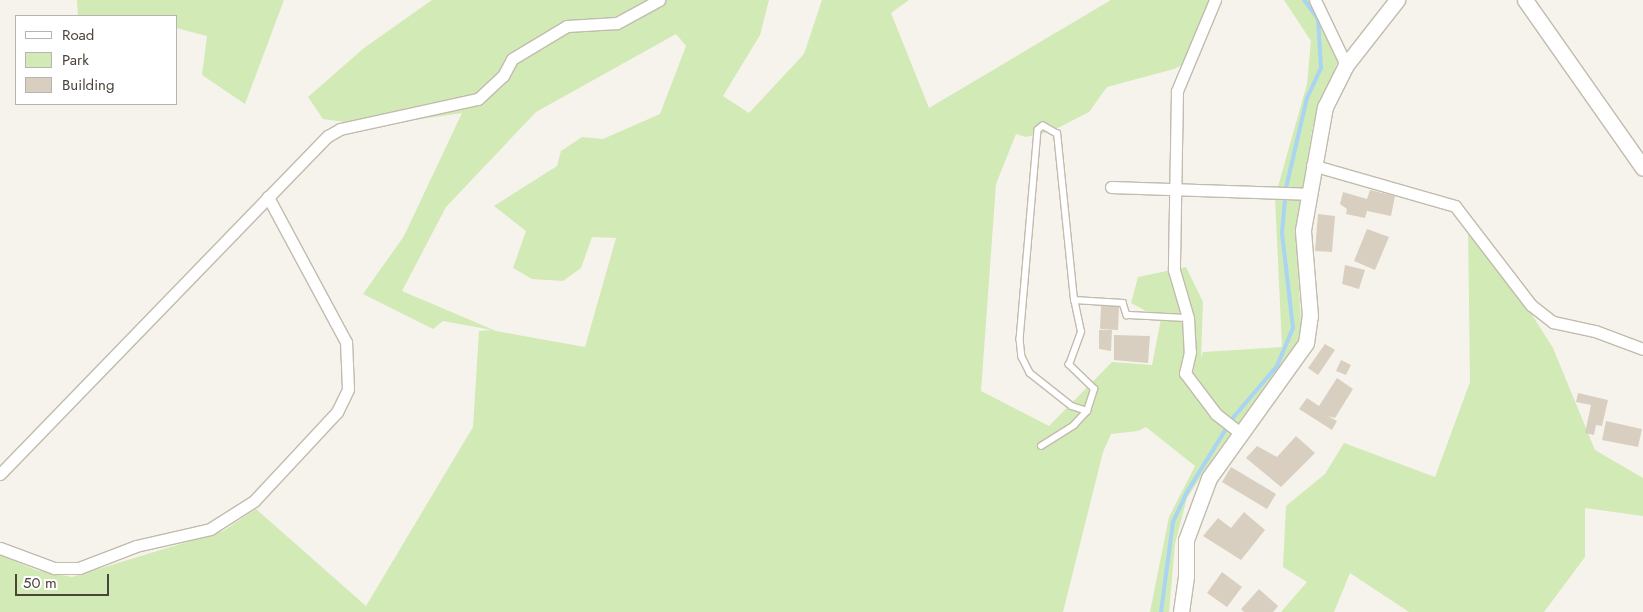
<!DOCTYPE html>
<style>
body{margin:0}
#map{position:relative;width:1643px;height:612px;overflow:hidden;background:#f6f3ec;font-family:Jost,sans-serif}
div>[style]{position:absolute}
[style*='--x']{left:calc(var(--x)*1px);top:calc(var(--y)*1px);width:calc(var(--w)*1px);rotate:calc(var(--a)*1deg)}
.green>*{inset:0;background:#d2eab5}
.stream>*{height:4px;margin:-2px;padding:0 2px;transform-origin:2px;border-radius:2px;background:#a9d4f2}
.building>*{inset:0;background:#d8cfc1}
.roads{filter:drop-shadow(1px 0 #c2bbae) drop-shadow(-1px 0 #c2bbae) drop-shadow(0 1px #c2bbae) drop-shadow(0 -1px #c2bbae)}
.service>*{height:5.5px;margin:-2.75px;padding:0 2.75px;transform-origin:2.75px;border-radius:2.75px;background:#fff}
.minor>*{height:11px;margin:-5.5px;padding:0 5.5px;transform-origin:5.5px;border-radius:5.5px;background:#fff}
.tertiary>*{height:15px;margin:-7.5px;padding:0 7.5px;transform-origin:7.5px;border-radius:7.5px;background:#fff}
span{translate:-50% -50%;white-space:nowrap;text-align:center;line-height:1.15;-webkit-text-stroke:4px #fff;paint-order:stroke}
.legend{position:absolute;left:15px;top:15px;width:162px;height:90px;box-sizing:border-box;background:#fff;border:1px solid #b7b4b0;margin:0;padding:6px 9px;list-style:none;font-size:15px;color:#4b4439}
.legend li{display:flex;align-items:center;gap:10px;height:25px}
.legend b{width:25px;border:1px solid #b7b4b0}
.scale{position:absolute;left:15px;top:574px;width:94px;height:22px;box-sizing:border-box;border:2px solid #4b4439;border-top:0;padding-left:6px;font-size:15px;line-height:18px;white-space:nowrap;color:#4b4439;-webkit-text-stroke:4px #fff;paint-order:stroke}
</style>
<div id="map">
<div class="green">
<div style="clip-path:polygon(77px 0,284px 0,245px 104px,202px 75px,207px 36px,176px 28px,176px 16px,78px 16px)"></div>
<div style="clip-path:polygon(evenodd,432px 0,769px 0,760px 35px,723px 96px,749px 113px,804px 54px,822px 0,909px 0,891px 13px,929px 108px,1111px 0,1220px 0,1200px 56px,1174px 69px,1107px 87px,1089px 112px,1052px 131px,1026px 137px,1016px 134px,996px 184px,981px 391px,1049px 426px,1112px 362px,1152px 365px,1161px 319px,1131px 303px,1138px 277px,1186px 267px,1203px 302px,1201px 358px,1203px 352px,1282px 347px,1275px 197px,1307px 84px,1311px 41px,1284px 0,1310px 0,1338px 61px,1313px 125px,1296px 230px,1302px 342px,1217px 452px,1187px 498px,1175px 544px,1169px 612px,1150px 612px,1169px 517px,1195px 466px,1146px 427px,1138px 431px,1111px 434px,1103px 452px,1063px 612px,0 612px,0 555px,36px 570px,72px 577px,223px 531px,256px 509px,366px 606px,473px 427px,479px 331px,492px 330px,443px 321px,433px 329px,363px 294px,404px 236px,462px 113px,374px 126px,323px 119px,308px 97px,364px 48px,432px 0,676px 34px,686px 46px,660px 114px,603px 139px,582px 137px,561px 151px,557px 166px,494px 206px,526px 231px,513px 268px,532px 279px,563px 281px,581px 268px,592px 237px,616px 238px,585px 347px,496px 331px,402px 291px,446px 207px,536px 112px,676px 34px)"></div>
<div style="clip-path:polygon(1468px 223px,1492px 252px,1553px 348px,1595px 450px,1643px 478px,1643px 516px,1585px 508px,1585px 557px,1544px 612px,1409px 612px,1350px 573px,1334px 612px,1281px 612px,1307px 582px,1283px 567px,1286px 506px,1325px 474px,1344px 443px,1435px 477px,1470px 382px)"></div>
</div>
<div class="stream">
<div style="--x:1161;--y:612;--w:91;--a:-82.4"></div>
<div style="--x:1173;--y:522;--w:33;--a:-65"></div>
<div style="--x:1187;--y:492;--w:86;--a:-58.3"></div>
<div style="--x:1232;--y:419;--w:70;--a:-49.7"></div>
<div style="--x:1277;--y:366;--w:41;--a:-67.2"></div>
<div style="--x:1293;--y:328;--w:96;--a:-96.6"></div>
<div style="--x:1282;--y:233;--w:45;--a:-84.9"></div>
<div style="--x:1286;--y:188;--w:92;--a:-76.9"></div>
<div style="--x:1307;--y:98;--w:33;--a:-65"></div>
<div style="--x:1321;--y:68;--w:49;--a:-93.5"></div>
<div style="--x:1318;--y:19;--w:24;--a:-126"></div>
</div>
<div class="building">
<div style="clip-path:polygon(1370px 190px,1395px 196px,1391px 216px,1367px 211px,1365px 218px,1346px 214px,1347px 209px,1340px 204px,1343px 192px,1367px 199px)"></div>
<div style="clip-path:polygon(1318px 214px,1335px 216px,1332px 252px,1315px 251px)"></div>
<div style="clip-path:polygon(1367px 229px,1389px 237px,1375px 270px,1354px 261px)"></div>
<div style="clip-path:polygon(1345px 265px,1365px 270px,1359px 289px,1342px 284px)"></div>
<div style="clip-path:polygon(1101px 305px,1119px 306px,1118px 330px,1100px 329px)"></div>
<div style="clip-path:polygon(1099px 330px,1112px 330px,1111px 351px,1099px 349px)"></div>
<div style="clip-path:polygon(1114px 335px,1150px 336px,1148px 363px,1114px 360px)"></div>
<div style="clip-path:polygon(1325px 344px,1335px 350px,1318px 375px,1308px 368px)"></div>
<div style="clip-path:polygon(1341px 360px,1351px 365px,1346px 375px,1336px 371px)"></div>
<div style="clip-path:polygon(1337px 378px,1353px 389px,1335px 418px,1328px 416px,1337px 421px,1332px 430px,1299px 409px,1307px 398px,1319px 406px)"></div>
<div style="clip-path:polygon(1578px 393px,1608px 400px,1602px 426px,1596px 425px,1594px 435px,1585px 433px,1591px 405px,1576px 402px)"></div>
<div style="clip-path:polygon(1606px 421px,1642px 429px,1638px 447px,1602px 440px)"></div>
<div style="clip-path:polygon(1296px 436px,1315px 453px,1281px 487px,1246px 458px,1257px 446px,1277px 457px)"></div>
<div style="clip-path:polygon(1231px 467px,1276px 494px,1267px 509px,1222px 482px)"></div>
<div style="clip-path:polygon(1244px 512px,1265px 530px,1241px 560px,1203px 536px,1218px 518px,1231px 528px)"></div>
<div style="clip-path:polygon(1222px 572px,1242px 587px,1227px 607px,1207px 593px)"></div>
<div style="clip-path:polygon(1259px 589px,1278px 606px,1273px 612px,1244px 612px,1241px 609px)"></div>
</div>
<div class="roads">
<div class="service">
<div style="--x:1074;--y:300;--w:167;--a:-95.8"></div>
<div style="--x:1057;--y:134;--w:16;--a:-150"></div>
<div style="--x:1043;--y:126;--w:6;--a:141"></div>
<div style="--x:1038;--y:130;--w:210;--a:94.9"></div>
<div style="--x:1020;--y:339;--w:18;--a:84"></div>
<div style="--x:1022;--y:357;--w:18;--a:63"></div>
<div style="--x:1030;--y:373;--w:53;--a:38.2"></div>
<div style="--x:1072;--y:406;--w:16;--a:18"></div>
<div style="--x:1041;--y:446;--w:39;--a:-32"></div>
<div style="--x:1074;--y:425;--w:19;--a:-47"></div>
<div style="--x:1087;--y:411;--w:23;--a:-72"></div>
<div style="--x:1094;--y:389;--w:35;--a:-136"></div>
<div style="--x:1069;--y:365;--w:35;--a:-70"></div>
<div style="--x:1081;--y:332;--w:33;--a:-102"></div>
<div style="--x:1074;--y:300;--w:49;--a:3.5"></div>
<div style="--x:1123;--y:303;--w:13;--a:72"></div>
<div style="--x:1127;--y:315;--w:61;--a:2.8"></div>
</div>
<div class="minor">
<div style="--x:1215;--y:0;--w:99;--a:112.7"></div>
<div style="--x:1177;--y:91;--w:179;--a:91"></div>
<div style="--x:1174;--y:270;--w:50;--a:73.7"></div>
<div style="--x:1188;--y:318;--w:34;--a:87"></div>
<div style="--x:1190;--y:352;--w:22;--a:103"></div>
<div style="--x:1185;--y:373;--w:51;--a:52.9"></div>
<div style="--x:1216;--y:414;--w:31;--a:38"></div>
<div style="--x:1315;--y:0;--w:72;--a:64.5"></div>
<div style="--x:1312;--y:165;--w:149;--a:16"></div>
<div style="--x:1455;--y:206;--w:125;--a:52.5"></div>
<div style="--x:1531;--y:305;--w:28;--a:38"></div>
<div style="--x:1553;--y:322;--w:43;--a:12.1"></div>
<div style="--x:1595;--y:331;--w:51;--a:20.6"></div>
<div style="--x:1111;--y:187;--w:196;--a:2"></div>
<div style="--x:0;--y:474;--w:471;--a:-45.9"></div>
<div style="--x:328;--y:136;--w:14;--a:-30"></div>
<div style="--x:340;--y:129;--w:141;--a:-12.3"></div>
<div style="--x:478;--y:99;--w:34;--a:-43"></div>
<div style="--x:503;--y:76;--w:19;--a:-62"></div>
<div style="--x:512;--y:59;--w:64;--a:-31"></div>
<div style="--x:567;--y:26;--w:50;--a:-3.4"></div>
<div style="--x:617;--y:23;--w:48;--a:-28.7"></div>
<div style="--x:0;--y:548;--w:58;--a:20.3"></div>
<div style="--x:54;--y:568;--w:25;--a:0"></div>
<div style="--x:79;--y:568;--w:61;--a:-21.1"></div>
<div style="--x:136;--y:546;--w:76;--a:-12.9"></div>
<div style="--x:210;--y:529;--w:52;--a:-32.5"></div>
<div style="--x:254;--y:501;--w:122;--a:-47"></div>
<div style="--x:337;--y:412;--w:25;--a:-64"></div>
<div style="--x:348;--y:389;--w:47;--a:-92.4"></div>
<div style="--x:346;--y:342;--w:165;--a:-118.3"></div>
</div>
<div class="tertiary">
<div style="--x:1525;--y:0;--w:205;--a:54.9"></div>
<div style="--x:1181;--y:612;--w:35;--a:-82"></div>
<div style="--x:1186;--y:577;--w:37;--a:-90"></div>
<div style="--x:1186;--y:540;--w:66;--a:-69.6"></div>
<div style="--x:1209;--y:478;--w:166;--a:-54.3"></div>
<div style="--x:1306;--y:343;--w:27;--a:-82"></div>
<div style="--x:1310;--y:316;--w:86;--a:-94.7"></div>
<div style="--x:1303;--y:230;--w:125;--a:-79.9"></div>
<div style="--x:1325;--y:107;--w:47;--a:-63.4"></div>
<div style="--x:1346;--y:65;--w:83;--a:-51.9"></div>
</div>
</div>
<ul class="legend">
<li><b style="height:6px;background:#fff"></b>Road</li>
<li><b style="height:14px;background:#d2eab5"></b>Park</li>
<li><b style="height:14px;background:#d8cfc1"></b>Building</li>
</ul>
<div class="scale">50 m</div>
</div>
